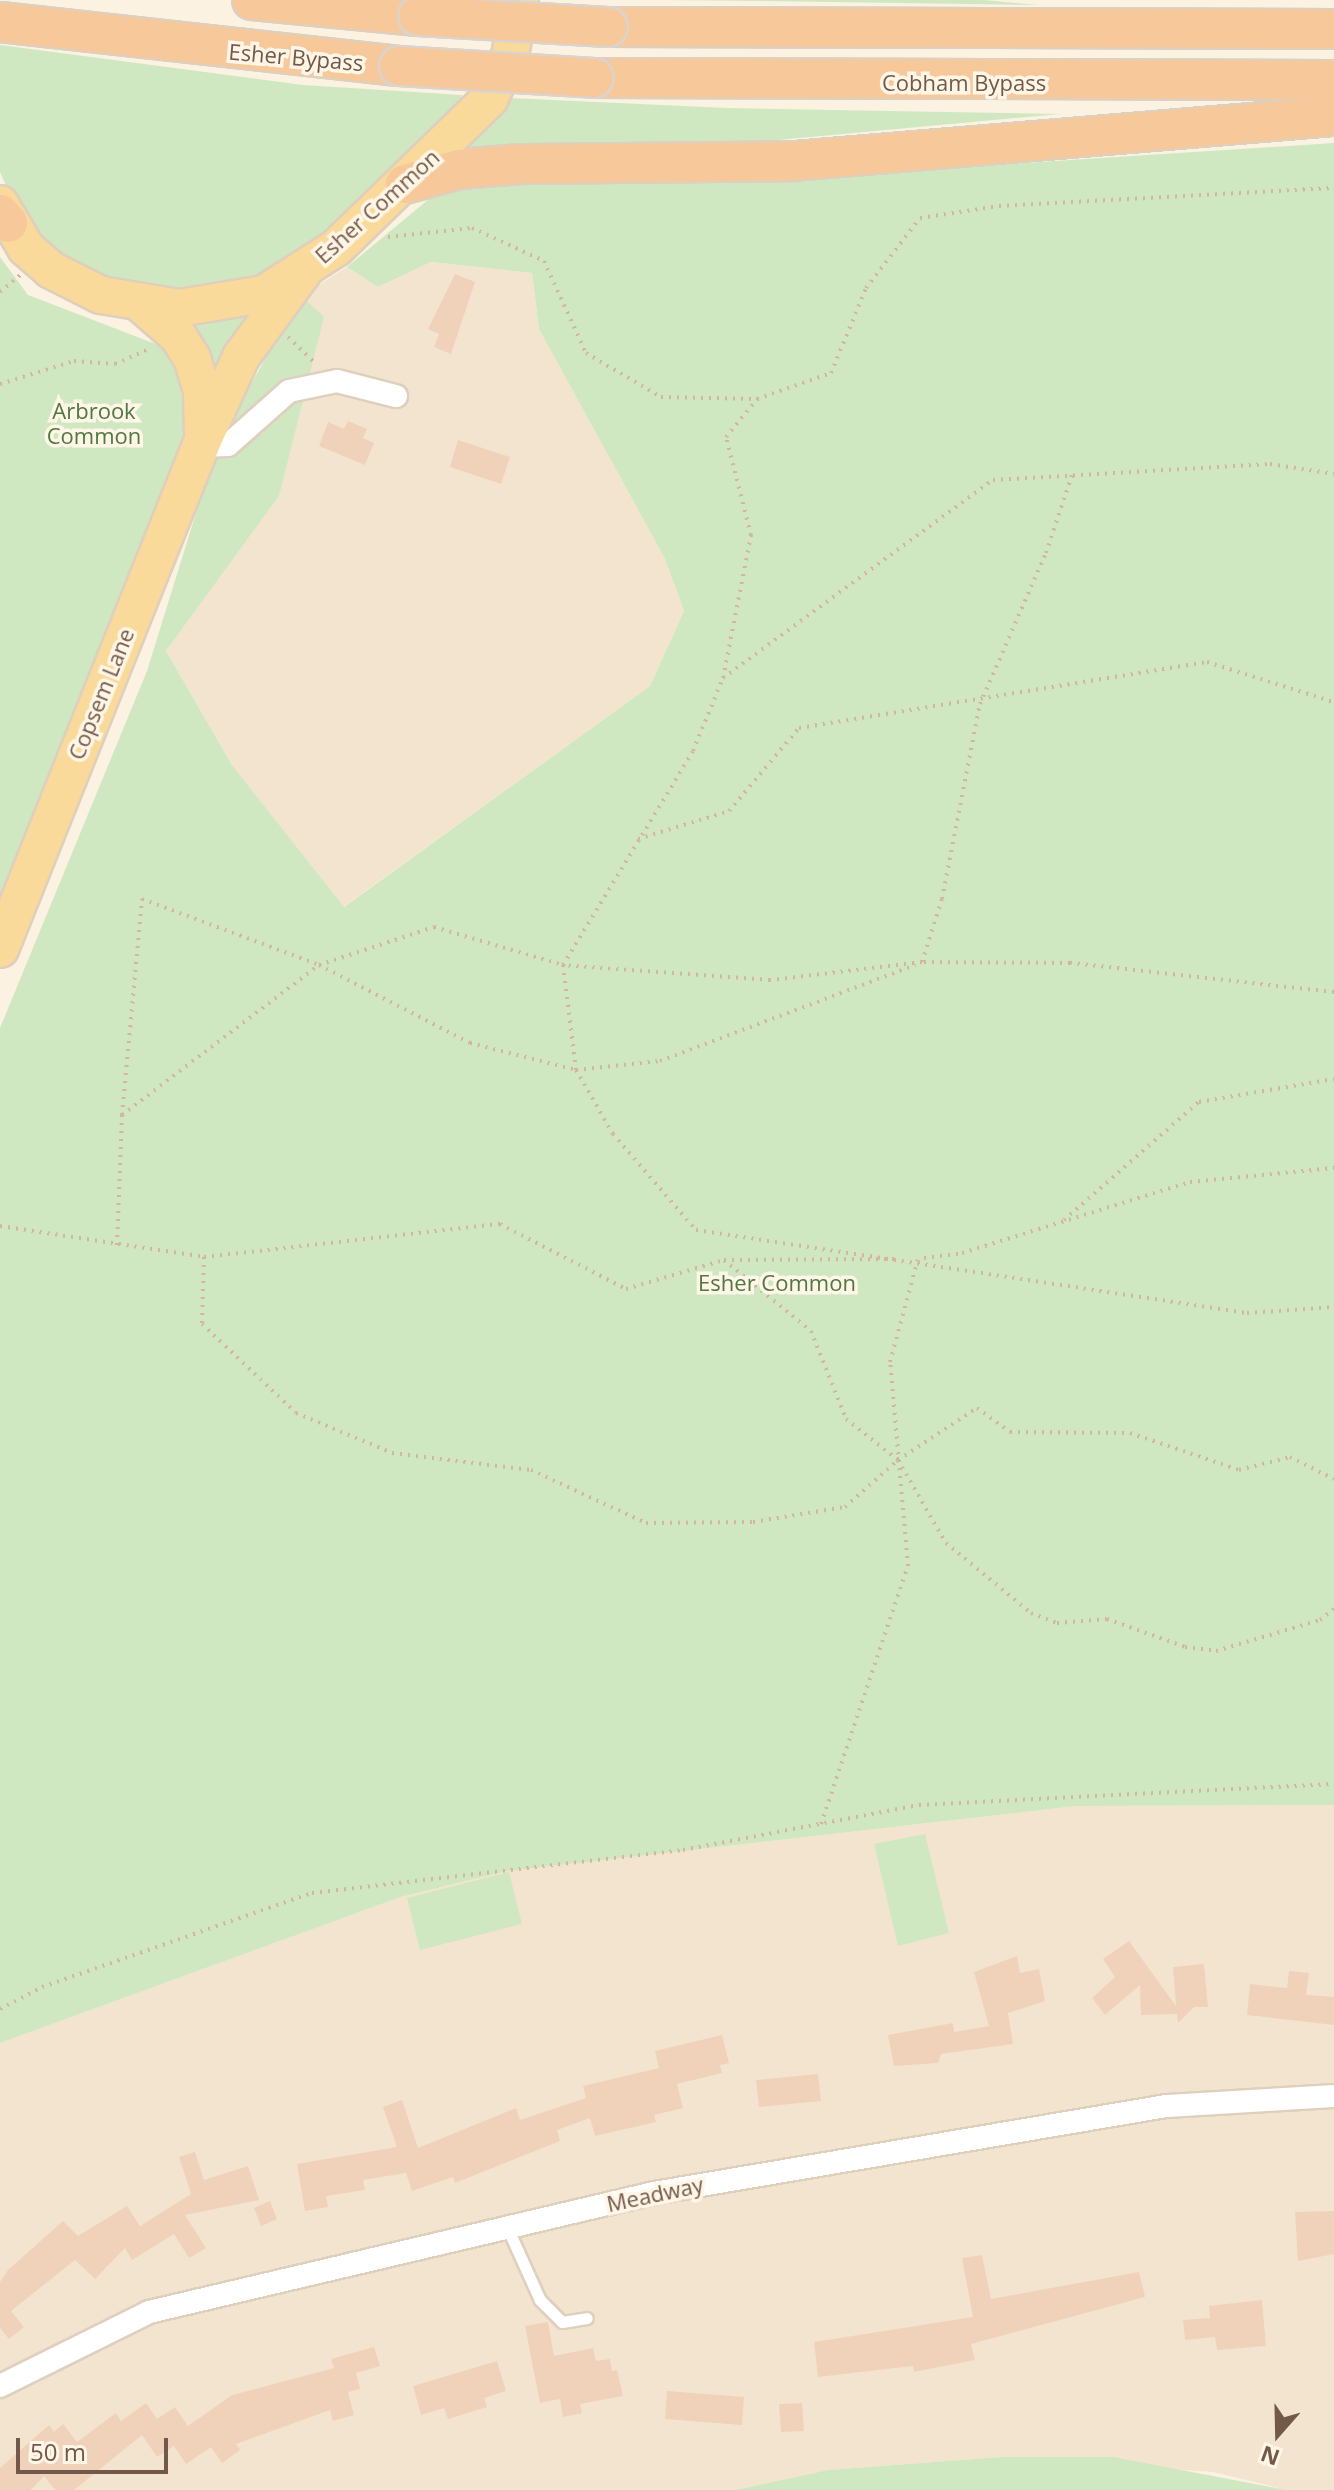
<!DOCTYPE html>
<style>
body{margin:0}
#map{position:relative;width:1334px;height:2490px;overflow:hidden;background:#fbf2e1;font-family:"Open Sans",sans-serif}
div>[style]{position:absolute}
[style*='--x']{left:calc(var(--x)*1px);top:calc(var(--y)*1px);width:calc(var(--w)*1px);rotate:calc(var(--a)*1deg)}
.residential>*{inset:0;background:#f3e4d0}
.green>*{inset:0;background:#cfe8c1}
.building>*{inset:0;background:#f0d2ba}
.path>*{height:4px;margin-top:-2px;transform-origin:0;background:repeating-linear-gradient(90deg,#d4b59d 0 2px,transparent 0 8px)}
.roads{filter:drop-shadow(2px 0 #dfcfbd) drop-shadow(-2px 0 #dfcfbd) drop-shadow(0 2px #dfcfbd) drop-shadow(0 -2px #dfcfbd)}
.service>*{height:11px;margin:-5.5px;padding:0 5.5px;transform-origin:5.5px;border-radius:5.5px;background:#fff}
.minor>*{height:22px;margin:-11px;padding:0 11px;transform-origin:11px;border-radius:11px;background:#fff}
.primary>*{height:36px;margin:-18px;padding:0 18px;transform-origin:18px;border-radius:18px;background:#f9da9b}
.trunk>*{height:38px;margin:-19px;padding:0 19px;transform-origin:19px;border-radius:19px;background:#f7c89a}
.bridges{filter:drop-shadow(2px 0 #dad4d0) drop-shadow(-2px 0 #dad4d0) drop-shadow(0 2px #dad4d0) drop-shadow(0 -2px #dad4d0)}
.trunk-bridge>*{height:38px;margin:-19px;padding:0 19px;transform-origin:19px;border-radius:19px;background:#f7c89a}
span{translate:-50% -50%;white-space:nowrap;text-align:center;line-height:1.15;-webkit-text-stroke:7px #fff6e7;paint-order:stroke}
.street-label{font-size:22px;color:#725949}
.park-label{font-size:22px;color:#4f7842}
.north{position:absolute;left:1238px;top:2394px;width:80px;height:80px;-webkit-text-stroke:6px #fff6e7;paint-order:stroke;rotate:200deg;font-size:22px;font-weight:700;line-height:32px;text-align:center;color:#725949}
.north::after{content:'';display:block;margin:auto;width:28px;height:36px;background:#725949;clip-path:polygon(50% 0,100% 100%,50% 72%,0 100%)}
.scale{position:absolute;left:16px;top:2438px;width:152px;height:36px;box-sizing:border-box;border:4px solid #725949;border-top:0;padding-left:10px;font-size:24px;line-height:28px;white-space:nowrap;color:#725949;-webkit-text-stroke:6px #fff6e7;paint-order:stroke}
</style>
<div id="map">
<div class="residential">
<div style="clip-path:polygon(431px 262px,532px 273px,539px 329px,665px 559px,684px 611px,650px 686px,343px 907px,232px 765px,166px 651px,279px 496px,301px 296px,347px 267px,378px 287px)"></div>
<div style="clip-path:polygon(1334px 1805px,1334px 2490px,1287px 2490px,1213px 2472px,1001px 2457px,828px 2470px,735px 2490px,0 2490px,0 2043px,401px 1897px,507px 1871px,1077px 1806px)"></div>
</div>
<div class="green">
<div style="clip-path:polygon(663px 0,983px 0,1038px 5px,757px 1px)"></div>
<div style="clip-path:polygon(0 45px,303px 85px,462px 95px,455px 118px,275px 278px,185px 298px,89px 274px,21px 220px,0 172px)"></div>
<div style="clip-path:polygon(509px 98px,727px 108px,1060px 114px,734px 144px,449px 156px)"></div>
<div style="clip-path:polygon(1334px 143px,1334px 1805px,1077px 1806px,507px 1871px,401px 1897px,0 2043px,0 1028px,147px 671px,218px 442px,301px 296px,324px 317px,279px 496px,166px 651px,232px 765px,344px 907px,650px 686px,684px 611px,665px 559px,539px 329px,532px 273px,431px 262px,378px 287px,347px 267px,447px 184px,809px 177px)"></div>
<div style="clip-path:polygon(0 257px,28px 295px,166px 348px,196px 418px,0 914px)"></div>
<div style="clip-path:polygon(256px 311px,218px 392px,182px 319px,211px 321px)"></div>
<div style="clip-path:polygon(925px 1834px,949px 1933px,898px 1946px,874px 1844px)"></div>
<div style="clip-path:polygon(509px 1872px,522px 1924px,420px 1950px,407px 1898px)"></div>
<div style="clip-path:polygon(1001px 2457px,1113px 2457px,1287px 2490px,735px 2490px,828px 2470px)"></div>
</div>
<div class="building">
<div style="clip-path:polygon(455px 274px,475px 282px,451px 354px,434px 347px,439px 334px,428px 329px)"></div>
<div style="clip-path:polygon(348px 421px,367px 429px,363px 438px,374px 443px,365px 465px,319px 446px,328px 422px,344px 429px)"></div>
<div style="clip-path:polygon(458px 440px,510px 457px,501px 484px,450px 467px)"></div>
<div style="clip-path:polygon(1129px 1941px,1176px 2006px,1173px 1967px,1204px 1964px,1208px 2007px,1194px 2007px,1178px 2023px,1177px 2014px,1141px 2015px,1140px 1985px,1105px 2015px,1092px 1998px,1115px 1977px,1103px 1959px)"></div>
<div style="clip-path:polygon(1017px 1956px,1020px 1973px,1039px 1969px,1045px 2001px,1008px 2013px,1013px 2044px,941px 2054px,938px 2063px,894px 2066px,888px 2035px,953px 2023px,954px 2032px,989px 2026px,974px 1972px)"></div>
<div style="clip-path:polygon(1289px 1971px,1309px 1973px,1306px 1995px,1334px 1997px,1334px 2025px,1247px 2015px,1250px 1984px,1287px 1988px)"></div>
<div style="clip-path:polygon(722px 2035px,729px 2063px,720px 2065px,722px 2073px,677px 2084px,683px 2108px,654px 2115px,656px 2122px,595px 2136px,590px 2118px,557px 2130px,560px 2141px,455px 2183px,453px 2177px,412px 2191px,406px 2173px,363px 2180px,365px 2190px,326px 2196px,328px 2207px,305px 2211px,297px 2164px,397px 2147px,383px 2107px,402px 2100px,418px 2148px,516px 2108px,520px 2120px,586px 2098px,583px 2086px,659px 2068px,655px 2051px)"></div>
<div style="clip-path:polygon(818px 2074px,821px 2101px,759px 2107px,756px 2080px)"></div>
<div style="clip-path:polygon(195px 2152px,204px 2180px,248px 2166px,259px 2200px,185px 2215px,206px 2248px,189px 2258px,174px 2234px,132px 2260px,125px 2248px,95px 2279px,75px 2260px,11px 2311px,24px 2327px,9px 2339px,0 2328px,0 2282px,8px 2270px,63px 2221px,78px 2236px,127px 2206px,140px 2226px,191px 2194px,179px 2157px)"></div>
<div style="clip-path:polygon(270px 2201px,277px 2219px,261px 2226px,254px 2208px)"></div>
<div style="clip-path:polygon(1334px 2211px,1334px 2254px,1298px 2261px,1295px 2212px)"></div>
<div style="clip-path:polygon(982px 2255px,991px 2299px,1139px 2272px,1145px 2297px,971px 2344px,975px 2360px,914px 2372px,913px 2366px,818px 2377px,814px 2342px,973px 2317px,962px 2258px)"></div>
<div style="clip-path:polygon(1262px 2300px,1266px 2346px,1217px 2350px,1215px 2337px,1185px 2340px,1183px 2320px,1210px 2318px,1209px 2306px)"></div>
<div style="clip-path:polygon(548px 2322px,554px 2356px,593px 2348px,596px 2361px,610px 2359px,612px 2371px,617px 2370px,623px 2396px,580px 2404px,582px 2413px,563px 2417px,560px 2399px,540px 2403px,525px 2326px)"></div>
<div style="clip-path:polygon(374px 2347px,380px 2366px,356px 2373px,360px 2389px,348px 2392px,354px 2415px,333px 2421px,330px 2410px,236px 2444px,240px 2450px,222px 2463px,211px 2447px,186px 2464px,174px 2446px,157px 2457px,142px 2435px,74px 2490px,55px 2490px,44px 2476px,31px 2490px,0 2490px,0 2468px,49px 2425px,54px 2432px,63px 2424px,77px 2442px,116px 2413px,121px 2421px,146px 2403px,157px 2419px,175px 2407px,188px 2426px,232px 2395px,334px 2368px,331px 2359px)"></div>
<div style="clip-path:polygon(497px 2361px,506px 2391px,484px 2398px,487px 2407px,448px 2419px,444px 2408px,421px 2415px,413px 2386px)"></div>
<div style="clip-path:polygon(667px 2391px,744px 2397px,742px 2425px,665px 2419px)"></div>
<div style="clip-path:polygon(802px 2403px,804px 2431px,781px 2432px,779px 2404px)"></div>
</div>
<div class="path">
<div style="--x:388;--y:237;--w:84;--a:-6.1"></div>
<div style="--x:472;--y:228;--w:79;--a:24.6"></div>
<div style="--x:544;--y:261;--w:101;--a:65.5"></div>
<div style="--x:586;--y:353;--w:87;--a:30.4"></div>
<div style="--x:661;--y:397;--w:96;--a:1.2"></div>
<div style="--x:757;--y:399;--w:78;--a:-19.4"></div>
<div style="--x:831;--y:373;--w:92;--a:-67.6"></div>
<div style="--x:866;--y:288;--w:88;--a:-52.4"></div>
<div style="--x:920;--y:218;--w:80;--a:-8.6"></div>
<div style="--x:999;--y:206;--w:335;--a:-3.1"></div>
<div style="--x:0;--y:292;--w:26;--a:-40"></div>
<div style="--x:288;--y:337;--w:39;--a:44"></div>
<div style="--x:0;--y:384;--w:77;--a:-17.3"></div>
<div style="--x:74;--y:361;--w:41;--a:4.2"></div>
<div style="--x:115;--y:364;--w:39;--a:-24"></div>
<div style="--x:723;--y:678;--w:146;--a:-78.9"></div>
<div style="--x:751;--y:535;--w:101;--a:-104.3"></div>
<div style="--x:726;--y:437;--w:49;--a:-50.8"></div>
<div style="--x:638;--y:839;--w:95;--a:-17.1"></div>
<div style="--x:729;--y:811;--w:109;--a:-49.9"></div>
<div style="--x:799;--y:728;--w:413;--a:-9.2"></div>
<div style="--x:1207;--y:662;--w:133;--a:17.5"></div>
<div style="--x:922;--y:962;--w:66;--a:-72.4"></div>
<div style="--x:942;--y:899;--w:199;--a:-79"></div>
<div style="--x:980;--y:704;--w:165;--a:-66.4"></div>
<div style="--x:1046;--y:553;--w:82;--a:-71.6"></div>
<div style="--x:1334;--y:992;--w:266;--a:-173.7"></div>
<div style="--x:1070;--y:963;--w:148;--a:-179.6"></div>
<div style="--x:922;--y:962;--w:153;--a:173.2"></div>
<div style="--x:770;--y:980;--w:208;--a:-175.9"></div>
<div style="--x:563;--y:965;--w:106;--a:82.9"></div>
<div style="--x:576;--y:1070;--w:74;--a:60"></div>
<div style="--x:613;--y:1134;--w:127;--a:49.2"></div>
<div style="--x:696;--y:1230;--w:557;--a:8.57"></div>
<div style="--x:1247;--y:1313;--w:87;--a:-3.9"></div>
<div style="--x:122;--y:1115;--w:217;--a:-84.7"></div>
<div style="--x:142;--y:899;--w:189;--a:20.4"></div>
<div style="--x:319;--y:965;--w:121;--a:-18.3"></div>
<div style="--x:434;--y:927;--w:134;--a:16.4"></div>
<div style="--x:563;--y:965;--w:250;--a:-58.7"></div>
<div style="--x:693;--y:751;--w:79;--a:-67.7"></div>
<div style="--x:723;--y:678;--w:335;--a:-36.3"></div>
<div style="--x:993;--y:480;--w:277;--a:-3.3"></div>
<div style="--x:1270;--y:464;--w:65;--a:8.9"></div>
<div style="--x:1064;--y:1220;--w:179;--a:-41.2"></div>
<div style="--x:1199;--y:1102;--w:137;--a:-9.7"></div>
<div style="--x:0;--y:1226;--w:206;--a:8.6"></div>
<div style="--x:204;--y:1257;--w:298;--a:-6.4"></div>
<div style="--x:500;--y:1224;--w:142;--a:27.3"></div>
<div style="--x:626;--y:1289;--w:102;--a:-16.5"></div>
<div style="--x:724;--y:1260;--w:175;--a:-0.3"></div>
<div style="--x:117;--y:1245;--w:130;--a:-87.8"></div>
<div style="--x:122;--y:1115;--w:248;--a:-37.3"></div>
<div style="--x:319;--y:965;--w:170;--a:27.3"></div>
<div style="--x:470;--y:1043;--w:109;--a:14.3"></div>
<div style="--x:576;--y:1070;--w:84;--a:-6.1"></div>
<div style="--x:660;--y:1061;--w:273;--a:-20.6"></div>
<div style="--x:204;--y:1257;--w:67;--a:91.7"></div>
<div style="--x:202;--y:1324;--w:129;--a:43.4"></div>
<div style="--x:296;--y:1413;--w:104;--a:22.6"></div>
<div style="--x:392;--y:1453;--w:140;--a:7"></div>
<div style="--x:531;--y:1470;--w:127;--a:24.7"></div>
<div style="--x:646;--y:1523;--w:107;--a:-0.5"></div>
<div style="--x:753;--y:1522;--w:93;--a:-9.3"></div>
<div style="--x:845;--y:1507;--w:71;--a:-41.6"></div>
<div style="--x:898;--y:1460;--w:95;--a:-33.4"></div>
<div style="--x:977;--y:1408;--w:41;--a:36"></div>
<div style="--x:1010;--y:1432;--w:120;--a:0.5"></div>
<div style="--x:1130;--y:1433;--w:115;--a:18.7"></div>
<div style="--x:1239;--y:1470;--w:53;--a:-14.3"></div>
<div style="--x:1290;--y:1457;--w:49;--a:26.6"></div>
<div style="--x:924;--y:1258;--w:38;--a:-7"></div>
<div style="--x:962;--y:1253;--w:239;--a:-17.3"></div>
<div style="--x:1190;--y:1182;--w:145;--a:-5.6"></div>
<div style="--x:724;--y:1260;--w:112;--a:39.2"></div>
<div style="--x:811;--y:1331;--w:95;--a:68.3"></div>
<div style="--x:846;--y:1419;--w:66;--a:38.3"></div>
<div style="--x:898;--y:1460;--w:96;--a:60"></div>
<div style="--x:946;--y:1543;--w:110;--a:39.5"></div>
<div style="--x:1031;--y:1613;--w:28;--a:21"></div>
<div style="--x:1057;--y:1623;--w:50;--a:-4.6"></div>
<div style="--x:1107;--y:1619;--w:83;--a:19.7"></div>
<div style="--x:1185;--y:1647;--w:31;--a:7"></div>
<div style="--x:1216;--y:1651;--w:109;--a:-16.6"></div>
<div style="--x:1320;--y:1620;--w:18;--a:-38"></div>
<div style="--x:821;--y:1824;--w:272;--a:-71.4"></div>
<div style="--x:908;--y:1566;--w:205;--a:-95"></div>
<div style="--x:890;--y:1362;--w:107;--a:-74.8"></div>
<div style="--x:0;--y:2009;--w:47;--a:-27.6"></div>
<div style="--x:42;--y:1987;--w:286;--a:-19.2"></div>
<div style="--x:312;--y:1893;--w:373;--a:-6.6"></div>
<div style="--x:683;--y:1850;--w:240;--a:-10.8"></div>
<div style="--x:919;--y:1805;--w:416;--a:-2.9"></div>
</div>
<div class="roads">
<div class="service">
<div style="--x:507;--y:2227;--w:80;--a:65.7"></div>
<div style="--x:540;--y:2300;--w:31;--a:45"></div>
<div style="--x:562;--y:2322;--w:25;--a:-9"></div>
</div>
<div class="minor">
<div style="--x:200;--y:446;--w:28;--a:-2"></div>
<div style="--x:228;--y:445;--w:81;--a:-41.5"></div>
<div style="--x:289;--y:391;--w:49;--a:-11.8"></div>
<div style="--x:337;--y:381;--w:61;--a:14.3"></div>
<div style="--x:0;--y:2386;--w:166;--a:-26.4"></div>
<div style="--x:149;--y:2312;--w:519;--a:-13.26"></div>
<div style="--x:654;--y:2193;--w:519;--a:-9.64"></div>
<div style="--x:1166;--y:2106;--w:168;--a:-3.4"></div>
</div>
<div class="primary">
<div style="--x:0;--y:204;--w:51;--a:59.4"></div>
<div style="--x:26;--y:248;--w:33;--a:41"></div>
<div style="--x:51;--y:270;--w:56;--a:26.6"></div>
<div style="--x:101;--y:295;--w:79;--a:9.5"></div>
<div style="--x:179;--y:308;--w:86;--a:-9.4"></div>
<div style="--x:264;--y:294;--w:85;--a:-32.6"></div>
<div style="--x:336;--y:248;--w:214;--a:-44.2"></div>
<div style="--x:489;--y:99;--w:48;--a:-64"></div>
<div style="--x:510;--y:56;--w:57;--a:-79.9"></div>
<div style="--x:140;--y:303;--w:50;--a:41"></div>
<div style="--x:178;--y:336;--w:26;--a:58"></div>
<div style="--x:192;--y:358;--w:34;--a:73"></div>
<div style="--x:202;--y:391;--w:43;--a:88.7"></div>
<div style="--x:0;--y:949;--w:548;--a:-68.26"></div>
<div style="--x:203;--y:440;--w:91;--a:-65.4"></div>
<div style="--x:241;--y:357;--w:105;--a:-53.9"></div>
</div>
<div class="trunk">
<div style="--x:252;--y:0;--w:167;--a:5.5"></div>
<div style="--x:0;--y:22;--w:401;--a:6.3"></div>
<div style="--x:608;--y:27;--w:726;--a:0.16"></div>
<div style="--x:594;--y:78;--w:740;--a:0.15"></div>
<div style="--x:405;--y:184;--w:56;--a:-15.5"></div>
<div style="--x:459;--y:169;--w:62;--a:-4.6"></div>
<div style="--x:521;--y:164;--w:273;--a:-0.6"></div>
<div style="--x:794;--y:161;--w:542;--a:-4.76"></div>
<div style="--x:0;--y:214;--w:12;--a:48"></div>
</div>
</div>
<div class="bridges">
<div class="trunk-bridge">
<div style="--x:418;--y:16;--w:190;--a:3.3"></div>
<div style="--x:399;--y:66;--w:195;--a:3.5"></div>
</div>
</div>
<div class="street-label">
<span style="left:296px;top:57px;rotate:5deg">Esher Bypass</span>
<span style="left:964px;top:83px">Cobham Bypass</span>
<span style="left:377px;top:206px;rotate:-42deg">Esher Common</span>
<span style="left:101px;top:694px;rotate:-68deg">Copsem Lane</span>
<span style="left:655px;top:2194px;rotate:-12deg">Meadway</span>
</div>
<div class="park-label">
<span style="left:94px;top:423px">Arbrook<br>Common</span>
<span style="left:777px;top:1283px">Esher Common</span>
</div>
<div class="north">N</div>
<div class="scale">50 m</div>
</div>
